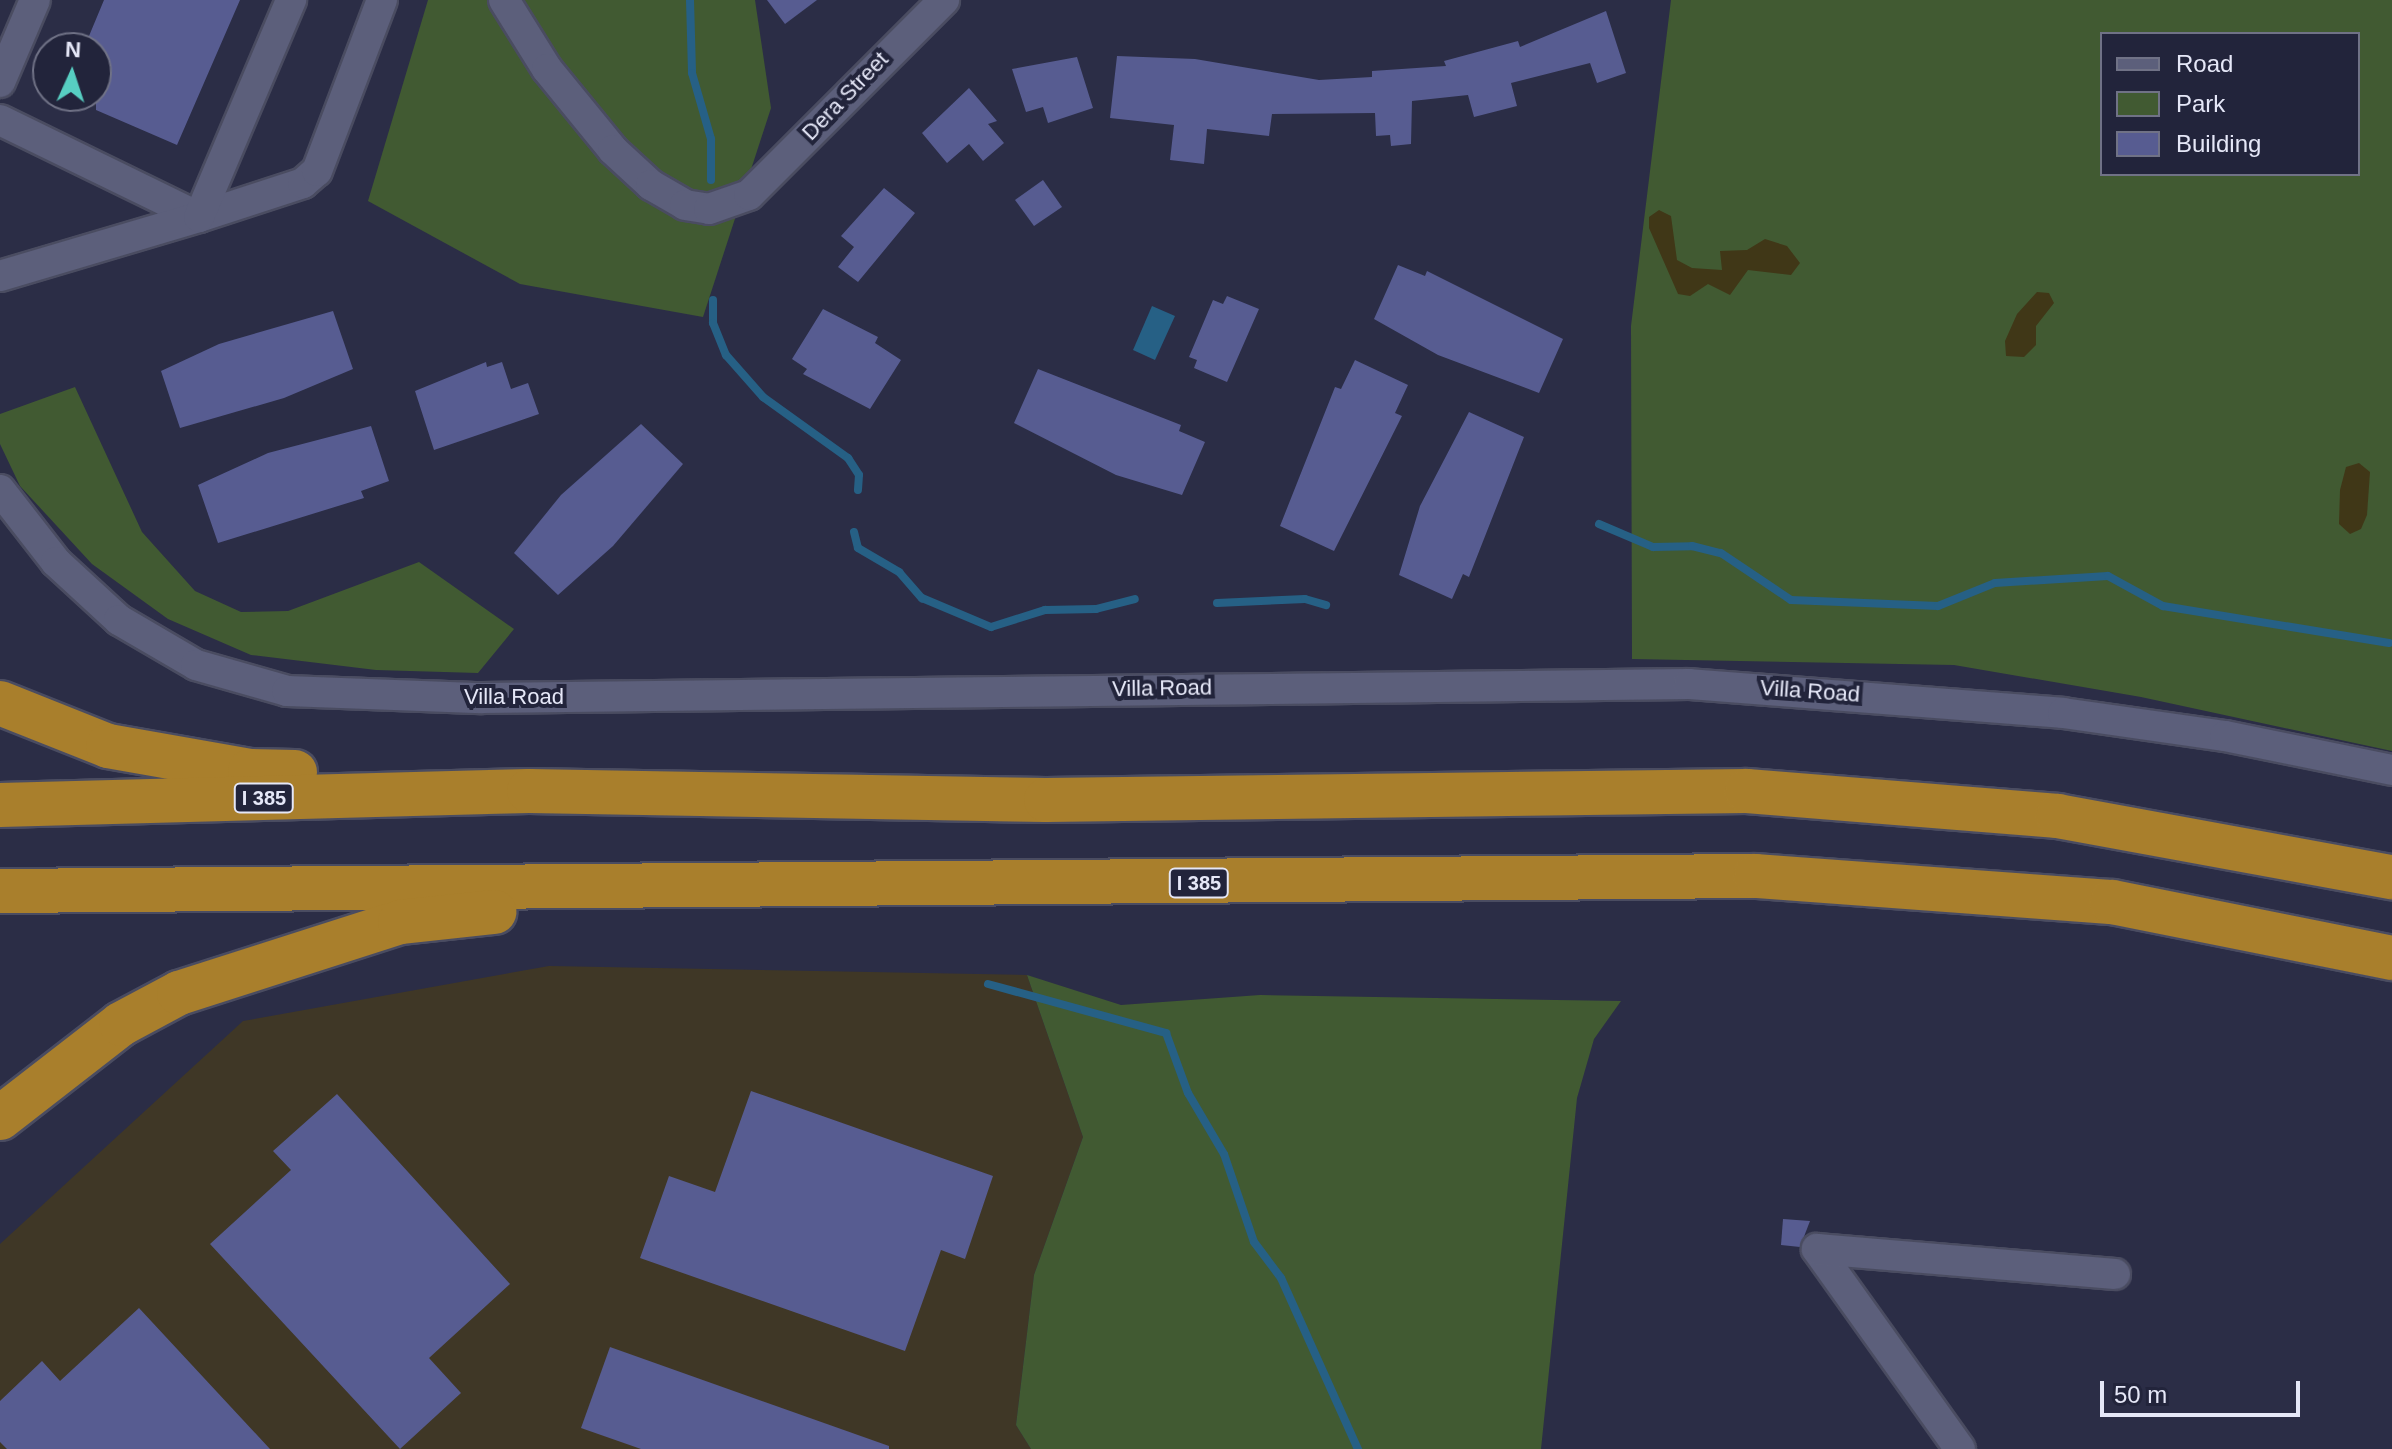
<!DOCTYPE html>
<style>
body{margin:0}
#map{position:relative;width:2392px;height:1449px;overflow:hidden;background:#2b2d46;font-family:Helvetica,sans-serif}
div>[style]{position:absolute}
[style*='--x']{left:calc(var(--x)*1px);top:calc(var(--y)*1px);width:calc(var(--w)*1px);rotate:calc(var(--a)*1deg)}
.commercial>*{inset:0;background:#3f3726}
.green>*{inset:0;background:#415a32}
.sand>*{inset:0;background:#403717}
.water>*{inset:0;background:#266085}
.stream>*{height:8px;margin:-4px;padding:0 4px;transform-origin:4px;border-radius:4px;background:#266085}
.building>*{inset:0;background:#575c91}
.roads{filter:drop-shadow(2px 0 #4a4c61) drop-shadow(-2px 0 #4a4c61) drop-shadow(0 2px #4a4c61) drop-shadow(0 -2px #4a4c61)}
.minor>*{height:30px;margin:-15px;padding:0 15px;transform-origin:15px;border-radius:15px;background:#5c5f7b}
.highway>*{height:44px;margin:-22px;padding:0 22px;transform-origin:22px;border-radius:22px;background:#a97f2c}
span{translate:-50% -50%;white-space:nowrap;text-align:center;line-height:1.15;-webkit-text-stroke:8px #22243b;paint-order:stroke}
.shield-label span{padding:2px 6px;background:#22243b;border:2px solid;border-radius:6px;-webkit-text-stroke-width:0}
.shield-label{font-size:20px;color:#e5e7f7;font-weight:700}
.street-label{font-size:22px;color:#e5e7f7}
.legend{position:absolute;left:2100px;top:32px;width:260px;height:144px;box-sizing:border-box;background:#22243b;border:2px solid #707286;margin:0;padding:10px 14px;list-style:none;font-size:24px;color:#e5e7f7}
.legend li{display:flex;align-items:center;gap:16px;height:40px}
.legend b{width:40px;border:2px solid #707286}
.north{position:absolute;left:32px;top:32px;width:80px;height:80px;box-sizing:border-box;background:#22243b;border:2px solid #707286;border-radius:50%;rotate:3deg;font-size:22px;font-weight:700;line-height:32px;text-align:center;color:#e5e7f7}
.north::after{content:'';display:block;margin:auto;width:28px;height:36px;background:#57cec2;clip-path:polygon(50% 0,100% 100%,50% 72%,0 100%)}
.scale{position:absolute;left:2100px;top:1381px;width:200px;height:36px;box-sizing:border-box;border:4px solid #e5e7f7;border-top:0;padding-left:10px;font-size:24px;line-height:28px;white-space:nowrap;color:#e5e7f7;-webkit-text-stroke:6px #22243b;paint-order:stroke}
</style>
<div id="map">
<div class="commercial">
<div style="clip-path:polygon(549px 966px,1027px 975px,1083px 1137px,1034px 1275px,1016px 1425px,1031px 1449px,0 1449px,0 1244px,243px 1021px)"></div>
</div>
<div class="green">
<div style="clip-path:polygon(428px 0,755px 0,771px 108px,703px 317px,520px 284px,368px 201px)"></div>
<div style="clip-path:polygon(evenodd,1671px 0,2392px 0,2392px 751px,2141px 697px,1954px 665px,1632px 659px,1631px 326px,1671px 0,2102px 34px,2358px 34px,2358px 174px,2102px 174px,2102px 34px)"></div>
<div style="clip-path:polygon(75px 387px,142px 532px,195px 591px,241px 612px,288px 611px,419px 562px,514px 629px,478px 673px,376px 670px,251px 655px,168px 619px,92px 564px,20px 486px,0 444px,0 414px)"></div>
<div style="clip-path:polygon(1027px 975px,1121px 1005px,1260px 995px,1621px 1001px,1594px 1039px,1577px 1098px,1541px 1449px,1031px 1449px,1016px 1425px,1034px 1275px,1083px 1137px)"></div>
</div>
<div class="sand">
<div style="clip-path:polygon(1659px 210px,1671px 216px,1677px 260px,1692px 268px,1722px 270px,1720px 251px,1747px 250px,1765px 239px,1787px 246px,1800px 263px,1791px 275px,1748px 270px,1730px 295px,1708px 284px,1690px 296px,1678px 294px,1649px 228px,1649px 217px)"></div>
<div style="clip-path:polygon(2037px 292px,2049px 293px,2054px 303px,2036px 326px,2036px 345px,2024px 357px,2006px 356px,2005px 341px,2017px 314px)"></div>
<div style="clip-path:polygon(2359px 463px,2370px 472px,2367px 515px,2361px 529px,2350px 534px,2339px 524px,2340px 490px,2346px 467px)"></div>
</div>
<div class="water">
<div style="clip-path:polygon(1152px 306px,1175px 316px,1155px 360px,1133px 350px)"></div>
</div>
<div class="stream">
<div style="--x:690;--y:0;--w:73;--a:88.4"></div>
<div style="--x:692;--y:73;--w:69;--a:73.9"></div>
<div style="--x:711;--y:139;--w:41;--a:90"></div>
<div style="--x:713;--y:300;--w:23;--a:90"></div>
<div style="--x:713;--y:323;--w:35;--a:68"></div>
<div style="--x:726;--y:355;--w:56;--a:48.6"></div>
<div style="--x:763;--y:397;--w:105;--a:35.7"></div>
<div style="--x:848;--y:458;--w:20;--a:57"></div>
<div style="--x:859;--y:475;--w:15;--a:94"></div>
<div style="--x:1599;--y:524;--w:59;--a:23.1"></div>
<div style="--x:1653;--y:547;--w:39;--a:-1"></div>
<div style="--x:1692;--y:546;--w:30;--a:14"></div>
<div style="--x:1721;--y:553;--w:84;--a:33.9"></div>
<div style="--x:1791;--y:600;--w:147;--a:2.3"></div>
<div style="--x:1938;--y:606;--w:61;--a:-22"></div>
<div style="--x:1995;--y:583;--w:113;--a:-3.5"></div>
<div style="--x:2108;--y:576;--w:63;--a:28.6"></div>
<div style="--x:2163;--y:606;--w:229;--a:9.3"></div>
<div style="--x:854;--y:532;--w:16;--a:76"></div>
<div style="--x:858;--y:548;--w:48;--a:30.3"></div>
<div style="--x:899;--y:572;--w:35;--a:49"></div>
<div style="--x:922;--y:598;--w:75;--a:22.8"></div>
<div style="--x:991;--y:627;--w:57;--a:-17.5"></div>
<div style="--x:1045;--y:610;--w:51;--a:-1.1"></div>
<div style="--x:1096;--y:609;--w:40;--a:-14.4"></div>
<div style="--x:1217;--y:603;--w:88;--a:-2.6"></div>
<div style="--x:1305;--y:599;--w:22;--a:16"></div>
<div style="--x:988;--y:984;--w:185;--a:15.4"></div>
<div style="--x:1166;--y:1033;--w:64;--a:69.9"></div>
<div style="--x:1188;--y:1093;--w:71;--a:59.5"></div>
<div style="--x:1224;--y:1154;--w:93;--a:71.2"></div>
<div style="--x:1254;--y:1242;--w:45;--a:53.1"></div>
<div style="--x:1281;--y:1278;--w:188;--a:65.8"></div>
</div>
<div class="building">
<div style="clip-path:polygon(104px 0,240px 0,177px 145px,96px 110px,96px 48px,84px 48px)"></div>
<div style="clip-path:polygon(767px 0,817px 0,785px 24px)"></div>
<div style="clip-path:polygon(1606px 11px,1626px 73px,1597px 83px,1590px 63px,1511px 83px,1517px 106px,1474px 117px,1468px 95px,1412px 101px,1411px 144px,1391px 146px,1390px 135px,1376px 136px,1375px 113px,1272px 114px,1269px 136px,1207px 129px,1204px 164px,1170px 160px,1174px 125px,1110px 118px,1117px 56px,1195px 59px,1319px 80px,1372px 77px,1372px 71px,1446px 66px,1444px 61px,1518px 41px,1520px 47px)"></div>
<div style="clip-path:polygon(1077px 57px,1093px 108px,1048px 123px,1043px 107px,1026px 112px,1012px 69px)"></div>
<div style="clip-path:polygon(969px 88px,997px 121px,988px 124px,1004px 143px,983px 161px,969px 144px,947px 163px,922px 133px)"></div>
<div style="clip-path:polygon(1043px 180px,1062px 207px,1034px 226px,1015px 200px)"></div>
<div style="clip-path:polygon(884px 188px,915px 213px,858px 282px,838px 267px,854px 247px,841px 236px)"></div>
<div style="clip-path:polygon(1398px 265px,1425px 276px,1427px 271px,1563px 339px,1539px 393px,1438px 355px,1374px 319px)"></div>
<div style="clip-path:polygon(1227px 296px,1259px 309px,1227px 382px,1194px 368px,1197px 360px,1189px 357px,1213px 300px,1223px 304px)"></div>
<div style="clip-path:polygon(823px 309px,878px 337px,875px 343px,901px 360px,870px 409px,803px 374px,807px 369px,792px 359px)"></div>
<div style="clip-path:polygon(333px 311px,353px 369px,284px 398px,180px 428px,161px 371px,219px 344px)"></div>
<div style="clip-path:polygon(1355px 360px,1408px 385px,1395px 413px,1402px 416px,1334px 551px,1280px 526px,1335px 387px,1341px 389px)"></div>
<div style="clip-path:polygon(486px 362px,487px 367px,502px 362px,511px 389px,528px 383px,539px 414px,434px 450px,415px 391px)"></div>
<div style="clip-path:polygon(1038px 369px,1181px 425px,1179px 431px,1205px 442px,1182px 495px,1116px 475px,1014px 423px)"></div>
<div style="clip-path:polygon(1469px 412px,1524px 437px,1469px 577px,1463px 574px,1452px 599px,1399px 575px,1420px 506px)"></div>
<div style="clip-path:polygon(641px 424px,683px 464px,613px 546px,558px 595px,514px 553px,561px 495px)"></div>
<div style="clip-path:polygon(371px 426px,389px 481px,361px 491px,364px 498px,218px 543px,198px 485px,268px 453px)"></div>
<div style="clip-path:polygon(751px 1091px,993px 1176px,965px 1259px,941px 1250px,905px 1351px,640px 1258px,669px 1176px,715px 1192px)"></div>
<div style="clip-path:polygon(337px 1094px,510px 1284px,429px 1358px,461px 1393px,400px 1449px,210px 1244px,291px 1170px,273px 1151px)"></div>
<div style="clip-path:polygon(1783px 1219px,1810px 1221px,1800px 1247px,1781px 1245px)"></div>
<div style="clip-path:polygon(139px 1308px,270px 1449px,7px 1449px,0 1442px,0 1401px,42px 1361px,60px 1381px)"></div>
<div style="clip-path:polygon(610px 1347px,889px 1446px,889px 1449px,641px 1449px,581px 1428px)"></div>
</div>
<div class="roads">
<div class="minor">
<div style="--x:504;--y:0;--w:81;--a:58.1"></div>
<div style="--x:547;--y:69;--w:104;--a:50.8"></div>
<div style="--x:613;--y:150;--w:52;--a:42.6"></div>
<div style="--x:651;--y:185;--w:39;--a:30"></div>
<div style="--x:685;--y:205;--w:24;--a:9"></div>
<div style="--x:709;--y:209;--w:42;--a:-19.3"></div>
<div style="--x:749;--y:195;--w:276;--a:-45"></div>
<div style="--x:0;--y:82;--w:89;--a:-66.9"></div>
<div style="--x:0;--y:120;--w:221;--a:26"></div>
<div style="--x:199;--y:217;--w:109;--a:-18.1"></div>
<div style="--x:303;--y:183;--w:18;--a:-41"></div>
<div style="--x:317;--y:171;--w:183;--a:-69.2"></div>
<div style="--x:0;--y:276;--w:208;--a:-16.5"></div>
<div style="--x:199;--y:217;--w:236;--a:-67"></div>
<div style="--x:0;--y:490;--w:91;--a:52.1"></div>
<div style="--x:56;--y:562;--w:86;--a:42.6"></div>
<div style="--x:119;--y:620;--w:89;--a:30.3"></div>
<div style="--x:196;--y:665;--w:95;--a:15.9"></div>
<div style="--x:287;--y:691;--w:195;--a:2.1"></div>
<div style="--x:482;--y:698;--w:1207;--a:-0.66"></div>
<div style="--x:1689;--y:684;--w:375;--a:4.4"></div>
<div style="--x:2063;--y:713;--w:164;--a:8.1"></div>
<div style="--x:2225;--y:736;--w:170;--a:11.5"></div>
<div style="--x:1960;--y:1449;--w:246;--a:-125.6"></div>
<div style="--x:1817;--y:1249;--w:299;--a:4.8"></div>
</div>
<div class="highway">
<div style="--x:0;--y:703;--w:116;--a:21.7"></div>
<div style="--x:108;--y:746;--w:144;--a:10"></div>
<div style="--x:250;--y:771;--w:45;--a:1.3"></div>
<div style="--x:0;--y:805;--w:529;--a:-1.52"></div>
<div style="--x:529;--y:791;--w:517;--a:1"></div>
<div style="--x:1046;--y:800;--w:701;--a:-0.74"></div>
<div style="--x:1747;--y:791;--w:312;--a:4.6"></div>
<div style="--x:2058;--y:816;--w:340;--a:10.4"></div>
<div style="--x:0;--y:891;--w:1756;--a:-0.49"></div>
<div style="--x:1756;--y:876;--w:357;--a:4.2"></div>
<div style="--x:2112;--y:902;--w:286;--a:11.3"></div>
<div style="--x:0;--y:1118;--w:153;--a:-37.8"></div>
<div style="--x:121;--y:1024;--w:66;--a:-28.1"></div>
<div style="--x:179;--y:993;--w:232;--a:-17.8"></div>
<div style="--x:400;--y:922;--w:95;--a:-6.1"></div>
</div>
</div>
<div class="shield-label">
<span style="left:264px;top:798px">I 385</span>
<span style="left:1199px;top:883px">I 385</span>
</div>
<div class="street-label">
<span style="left:845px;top:96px;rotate:-46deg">Dera Street</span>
<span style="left:1162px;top:688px;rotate:-1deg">Villa Road</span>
<span style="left:1810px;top:691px;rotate:4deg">Villa Road</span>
<span style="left:514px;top:697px">Villa Road</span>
</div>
<ul class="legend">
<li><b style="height:10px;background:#5c5f7b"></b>Road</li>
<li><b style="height:22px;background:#415a32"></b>Park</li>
<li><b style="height:22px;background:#575c91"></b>Building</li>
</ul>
<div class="north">N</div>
<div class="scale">50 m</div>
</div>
